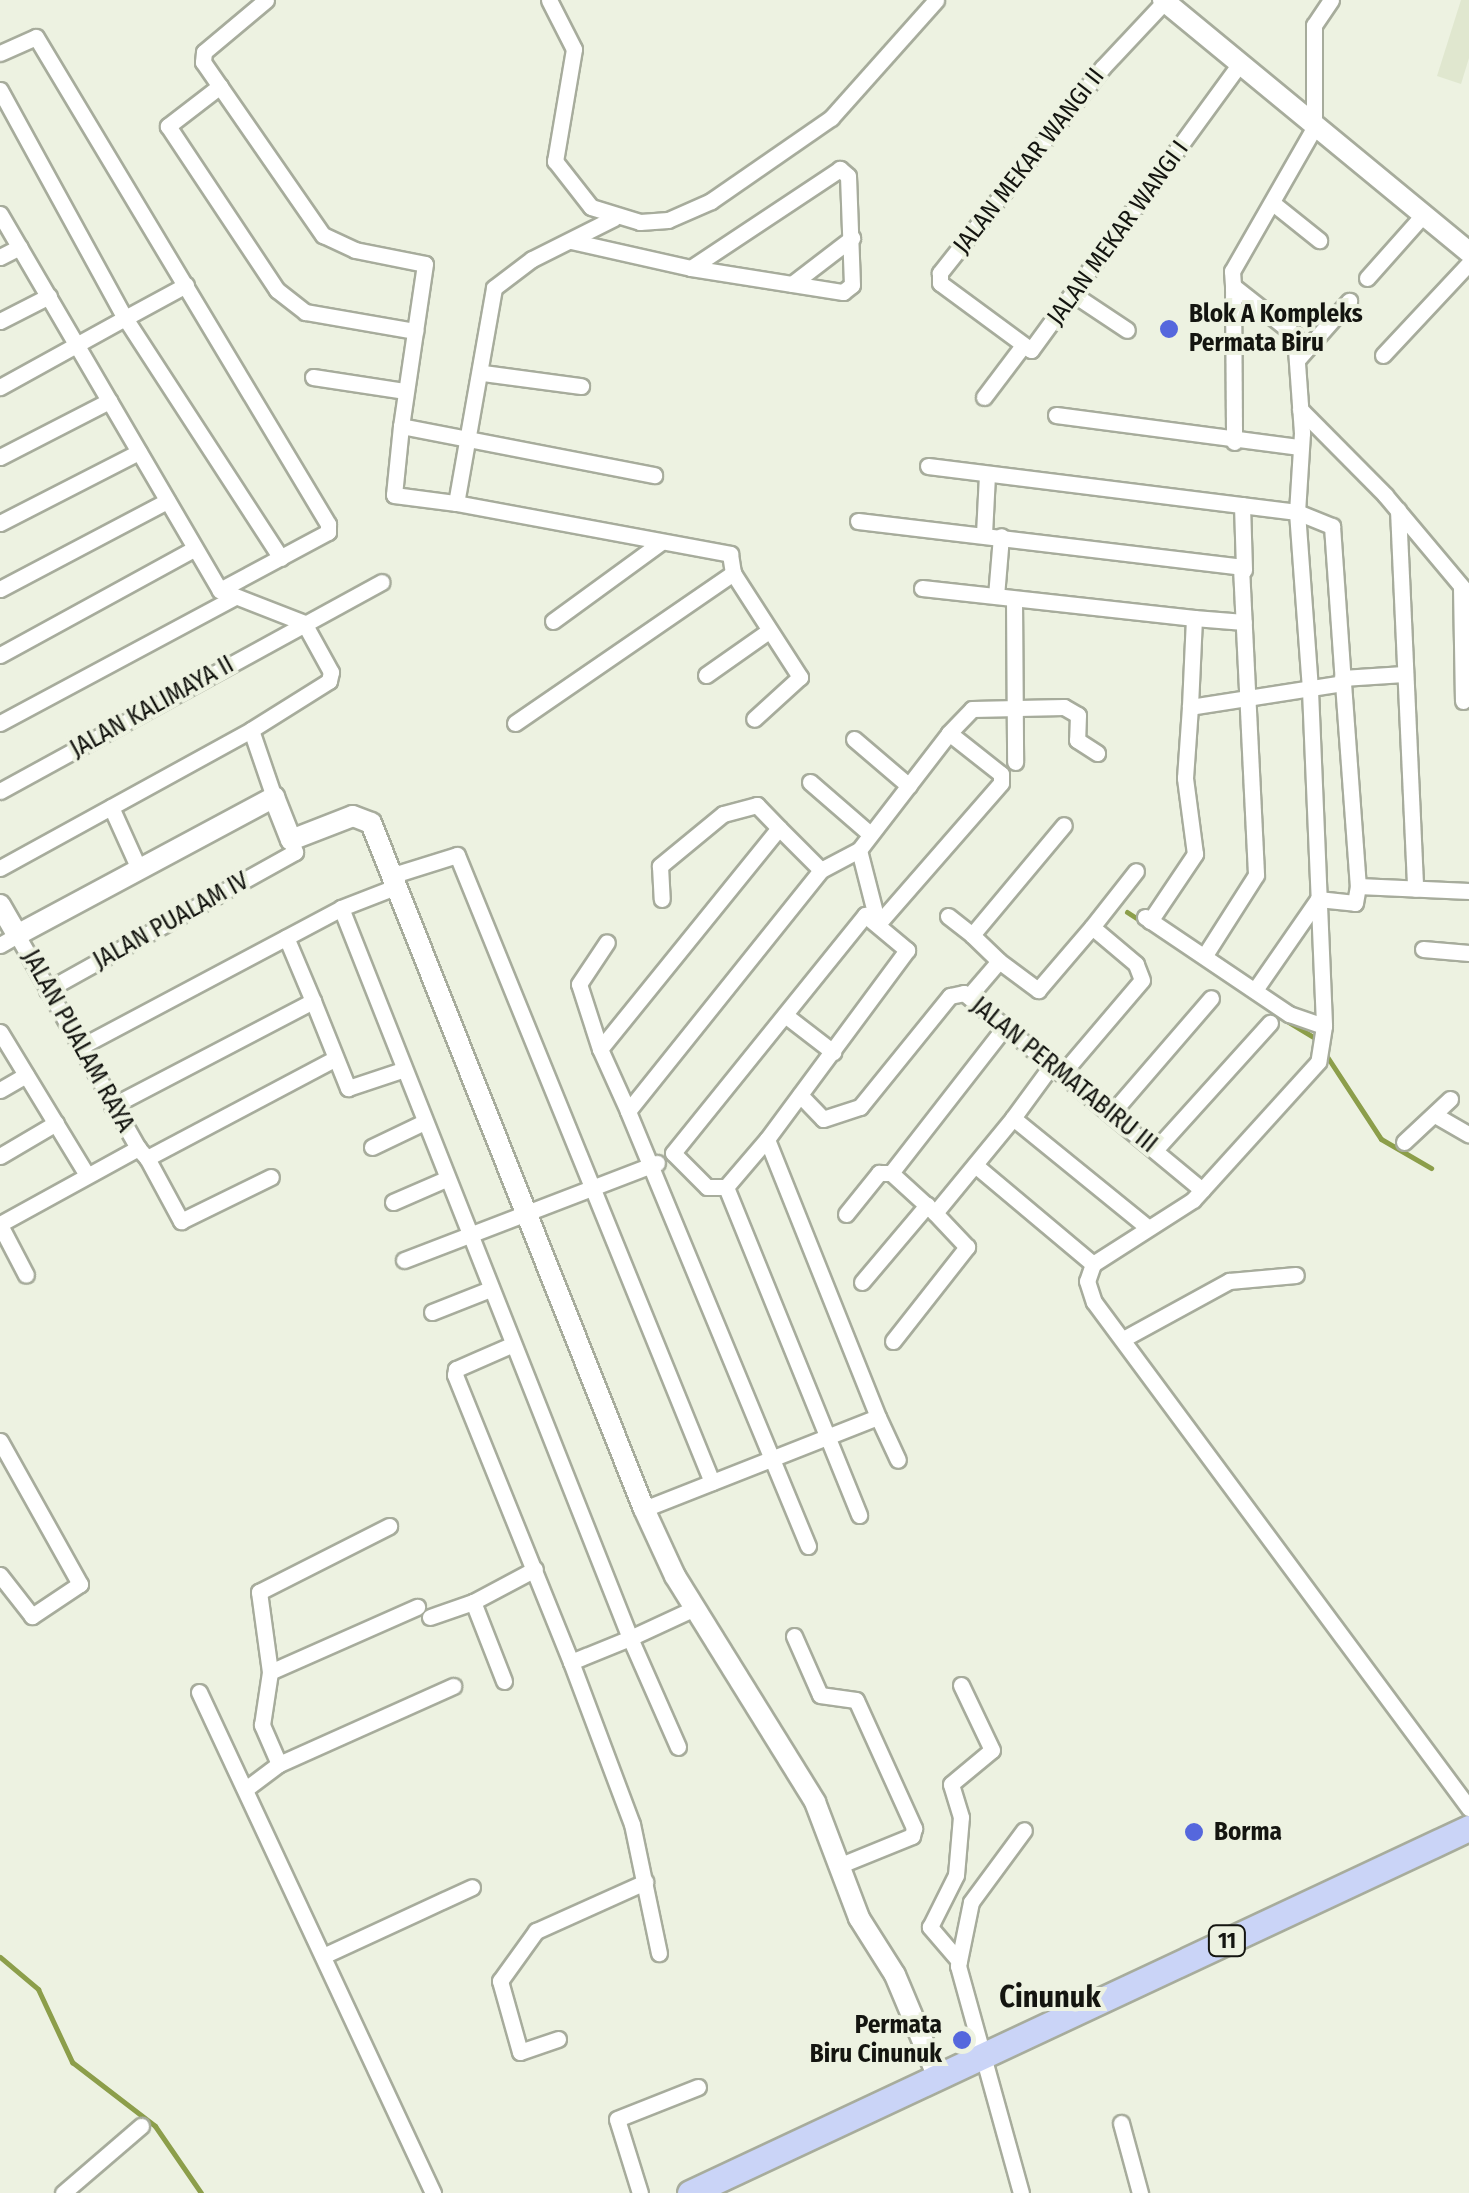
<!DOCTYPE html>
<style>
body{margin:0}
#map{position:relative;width:1469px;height:2193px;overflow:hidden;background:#edf2e1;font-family:"Fira Sans Condensed",sans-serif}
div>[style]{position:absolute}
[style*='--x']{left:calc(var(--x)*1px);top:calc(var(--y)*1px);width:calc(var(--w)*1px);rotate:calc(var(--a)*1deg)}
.built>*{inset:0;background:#e0e7cf}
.stream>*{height:5px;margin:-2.5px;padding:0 2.5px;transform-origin:2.5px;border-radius:2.5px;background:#8c9e4a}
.roads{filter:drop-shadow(2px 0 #a7ac9c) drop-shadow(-2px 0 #a7ac9c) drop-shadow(0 2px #a7ac9c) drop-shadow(0 -2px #a7ac9c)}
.minor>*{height:15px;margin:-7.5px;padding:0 7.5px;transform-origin:7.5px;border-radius:7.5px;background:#fff}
.tertiary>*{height:20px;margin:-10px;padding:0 10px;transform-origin:10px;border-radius:10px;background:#fff}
.trunk>*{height:25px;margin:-12.5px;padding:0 12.5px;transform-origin:12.5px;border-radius:12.5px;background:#cad4f7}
.dots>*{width:28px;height:28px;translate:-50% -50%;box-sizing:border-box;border:5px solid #edf2e1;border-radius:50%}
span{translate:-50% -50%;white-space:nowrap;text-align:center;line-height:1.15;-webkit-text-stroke:8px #edf2e1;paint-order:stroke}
.shield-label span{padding:2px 8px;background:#edf2e1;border:2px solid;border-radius:8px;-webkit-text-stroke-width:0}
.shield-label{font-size:22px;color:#141510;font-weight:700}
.street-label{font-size:25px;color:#141510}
.poi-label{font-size:25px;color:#141510;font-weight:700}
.left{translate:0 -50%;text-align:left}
.right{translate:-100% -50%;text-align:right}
.quarter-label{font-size:30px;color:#141510;font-weight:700}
</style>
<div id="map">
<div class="built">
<div style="clip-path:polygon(1461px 0,1469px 0,1469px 58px,1461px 84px,1437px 76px)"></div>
</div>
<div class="stream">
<div style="--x:1127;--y:912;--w:17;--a:33"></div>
<div style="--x:1282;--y:1018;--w:44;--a:31.2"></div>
<div style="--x:1326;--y:1055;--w:100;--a:56.8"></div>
<div style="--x:1381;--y:1139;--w:58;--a:30.1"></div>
<div style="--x:0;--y:1957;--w:50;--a:40.1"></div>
<div style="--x:38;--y:1989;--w:81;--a:65"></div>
<div style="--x:72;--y:2062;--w:105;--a:37.6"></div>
<div style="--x:155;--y:2126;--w:81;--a:55.5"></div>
</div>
<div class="roads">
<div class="minor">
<div style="--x:266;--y:0;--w:81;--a:140"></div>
<div style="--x:204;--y:52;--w:10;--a:96"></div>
<div style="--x:203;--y:62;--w:211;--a:55.3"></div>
<div style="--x:323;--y:235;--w:35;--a:25"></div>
<div style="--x:355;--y:250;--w:71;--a:11.3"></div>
<div style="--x:425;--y:264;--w:164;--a:98.4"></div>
<div style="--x:401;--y:426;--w:258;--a:11"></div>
<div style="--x:549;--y:0;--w:55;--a:63"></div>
<div style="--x:574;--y:49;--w:114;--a:99.6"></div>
<div style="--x:555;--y:161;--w:58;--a:52"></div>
<div style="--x:591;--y:207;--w:51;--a:17"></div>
<div style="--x:640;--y:222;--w:28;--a:-4"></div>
<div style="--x:668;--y:220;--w:47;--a:-23.8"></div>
<div style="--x:711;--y:201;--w:146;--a:-34.7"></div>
<div style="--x:831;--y:118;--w:158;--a:-48.3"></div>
<div style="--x:1331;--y:0;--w:30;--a:124"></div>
<div style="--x:1314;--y:25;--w:103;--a:90"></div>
<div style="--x:1314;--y:128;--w:165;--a:119.8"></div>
<div style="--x:1232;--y:271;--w:15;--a:86"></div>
<div style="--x:1233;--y:286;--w:79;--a:38.3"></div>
<div style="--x:1295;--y:335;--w:98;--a:85.9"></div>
<div style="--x:1302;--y:433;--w:79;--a:93.6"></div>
<div style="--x:1297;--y:512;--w:38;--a:22"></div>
<div style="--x:1332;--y:526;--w:157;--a:86"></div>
<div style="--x:1165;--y:1;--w:91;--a:133.2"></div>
<div style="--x:1103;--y:67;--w:263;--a:128.4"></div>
<div style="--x:940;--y:273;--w:10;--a:90"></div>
<div style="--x:940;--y:283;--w:113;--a:36.4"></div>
<div style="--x:1031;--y:350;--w:351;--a:-53.9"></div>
<div style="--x:0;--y:53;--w:39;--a:-24"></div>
<div style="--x:36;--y:37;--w:568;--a:59.05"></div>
<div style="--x:328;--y:524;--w:8;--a:90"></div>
<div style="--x:328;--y:532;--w:123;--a:151.8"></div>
<div style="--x:220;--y:86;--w:66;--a:142.4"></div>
<div style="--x:168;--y:126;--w:197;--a:56.4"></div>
<div style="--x:277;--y:290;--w:36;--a:38"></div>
<div style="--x:305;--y:312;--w:112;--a:9.8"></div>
<div style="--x:0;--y:90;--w:260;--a:61.3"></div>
<div style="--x:125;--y:318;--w:143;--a:151.1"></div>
<div style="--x:1274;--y:204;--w:58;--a:38.7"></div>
<div style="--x:0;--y:214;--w:436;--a:59.7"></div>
<div style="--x:220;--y:590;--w:90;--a:21.4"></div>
<div style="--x:304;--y:623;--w:56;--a:61.1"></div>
<div style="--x:331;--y:672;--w:9;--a:103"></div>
<div style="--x:329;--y:681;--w:92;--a:147.9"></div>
<div style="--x:614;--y:218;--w:92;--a:153.4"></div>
<div style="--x:532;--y:259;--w:48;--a:142.7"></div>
<div style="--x:494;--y:288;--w:218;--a:100"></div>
<div style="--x:456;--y:503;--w:279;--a:10.5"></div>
<div style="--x:730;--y:554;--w:19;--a:81"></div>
<div style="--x:733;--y:573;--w:124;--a:57.2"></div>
<div style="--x:800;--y:677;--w:62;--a:137.6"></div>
<div style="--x:571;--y:241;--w:123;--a:12.7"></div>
<div style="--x:691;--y:268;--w:154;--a:9"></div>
<div style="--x:843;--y:292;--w:11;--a:-38"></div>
<div style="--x:852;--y:285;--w:109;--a:-92.1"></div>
<div style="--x:848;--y:176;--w:11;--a:-139"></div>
<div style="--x:840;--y:169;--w:179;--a:146.4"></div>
<div style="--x:0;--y:257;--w:22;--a:-27"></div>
<div style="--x:1367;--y:278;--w:83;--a:-48.4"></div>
<div style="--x:792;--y:284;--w:76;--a:-37.5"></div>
<div style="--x:186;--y:285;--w:69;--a:151.6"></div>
<div style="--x:125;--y:318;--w:286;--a:57"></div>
<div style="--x:1233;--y:286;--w:156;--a:89.6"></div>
<div style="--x:1076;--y:296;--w:61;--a:33.7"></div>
<div style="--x:0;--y:321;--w:55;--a:-27"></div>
<div style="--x:1383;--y:355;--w:126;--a:-46.9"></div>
<div style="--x:1297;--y:360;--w:79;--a:-48.6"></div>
<div style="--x:483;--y:373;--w:99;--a:7.6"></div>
<div style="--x:313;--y:377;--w:92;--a:8.7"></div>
<div style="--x:984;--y:397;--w:61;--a:-52.9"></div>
<div style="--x:1300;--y:409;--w:121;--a:45.3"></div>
<div style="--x:1385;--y:495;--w:131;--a:50"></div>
<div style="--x:1056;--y:415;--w:246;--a:7.5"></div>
<div style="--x:401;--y:426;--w:69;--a:95.8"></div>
<div style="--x:394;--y:495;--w:63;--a:7.4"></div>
<div style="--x:0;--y:457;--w:123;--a:-27.2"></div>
<div style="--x:928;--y:466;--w:372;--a:7.1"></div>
<div style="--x:1297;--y:512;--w:178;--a:85.8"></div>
<div style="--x:1310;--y:690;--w:336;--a:87.6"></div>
<div style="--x:1324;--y:1026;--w:36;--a:99"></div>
<div style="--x:1318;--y:1062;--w:186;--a:132.2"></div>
<div style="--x:1193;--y:1200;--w:119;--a:147.4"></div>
<div style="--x:1093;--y:1264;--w:154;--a:-140"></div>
<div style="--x:1242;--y:505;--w:65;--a:88.2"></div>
<div style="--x:1398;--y:510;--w:379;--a:87.4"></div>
<div style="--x:858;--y:521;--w:386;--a:6.8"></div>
<div style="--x:1241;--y:567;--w:308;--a:87.2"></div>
<div style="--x:1256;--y:875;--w:95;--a:122.5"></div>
<div style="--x:0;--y:523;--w:156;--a:-27.1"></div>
<div style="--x:984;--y:534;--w:59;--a:-87.1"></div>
<div style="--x:1461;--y:587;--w:114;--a:89"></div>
<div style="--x:922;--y:588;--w:274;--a:6.3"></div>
<div style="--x:1194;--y:618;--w:89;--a:92.6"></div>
<div style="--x:0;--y:589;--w:189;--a:-27.8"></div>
<div style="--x:996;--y:596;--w:60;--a:-85.2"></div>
<div style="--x:1014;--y:599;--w:163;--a:89.6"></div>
<div style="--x:1194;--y:618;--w:50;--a:4.6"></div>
<div style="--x:553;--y:621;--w:132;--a:-36.1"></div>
<div style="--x:0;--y:655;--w:221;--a:-28.7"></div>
<div style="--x:706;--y:675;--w:75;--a:-35.2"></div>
<div style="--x:1342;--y:678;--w:62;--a:-3.7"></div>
<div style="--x:0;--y:723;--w:264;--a:-28.2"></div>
<div style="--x:515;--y:723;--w:265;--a:-34.5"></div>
<div style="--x:949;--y:733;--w:33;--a:-46"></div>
<div style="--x:972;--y:709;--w:92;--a:-1.2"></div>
<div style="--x:1064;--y:707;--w:16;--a:30"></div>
<div style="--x:1078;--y:715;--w:25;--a:92"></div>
<div style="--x:1077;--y:740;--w:24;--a:33"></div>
<div style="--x:854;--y:739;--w:72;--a:40.5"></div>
<div style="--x:810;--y:782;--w:79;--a:40.9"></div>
<div style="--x:0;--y:791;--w:435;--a:-28.7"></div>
<div style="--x:111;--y:807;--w:68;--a:65.7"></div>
<div style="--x:779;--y:828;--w:59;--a:45"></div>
<div style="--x:859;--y:850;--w:76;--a:75.6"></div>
<div style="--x:0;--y:868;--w:286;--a:-28.8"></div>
<div style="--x:251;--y:730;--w:71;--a:71.1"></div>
<div style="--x:390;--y:876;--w:70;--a:-17.4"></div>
<div style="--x:457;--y:855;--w:677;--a:67.87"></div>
<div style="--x:341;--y:908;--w:785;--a:68.4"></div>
<div style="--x:630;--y:1638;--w:72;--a:-24.8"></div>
<div style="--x:865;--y:915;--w:55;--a:39.8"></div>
<div style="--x:907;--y:950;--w:235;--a:126.5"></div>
<div style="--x:767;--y:1139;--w:63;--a:130.5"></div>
<div style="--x:726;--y:1187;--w:19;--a:180"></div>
<div style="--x:707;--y:1187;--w:48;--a:-135"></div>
<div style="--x:673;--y:1153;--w:306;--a:-51.1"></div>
<div style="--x:948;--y:916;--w:31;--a:38"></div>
<div style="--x:1145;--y:917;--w:174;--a:34"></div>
<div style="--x:1289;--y:1014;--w:37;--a:19"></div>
<div style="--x:1150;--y:921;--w:81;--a:-56.1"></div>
<div style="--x:1195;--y:854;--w:77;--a:-97.5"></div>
<div style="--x:1185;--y:778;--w:71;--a:-86"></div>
<div style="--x:1190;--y:707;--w:155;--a:-8.9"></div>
<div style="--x:1343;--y:683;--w:204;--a:85.8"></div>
<div style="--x:1358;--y:886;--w:111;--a:2.6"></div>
<div style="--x:0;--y:945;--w:20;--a:-30"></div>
<div style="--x:17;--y:935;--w:245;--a:60.4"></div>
<div style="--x:1423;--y:949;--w:46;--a:5"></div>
<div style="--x:999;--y:961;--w:49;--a:36.6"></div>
<div style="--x:1038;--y:990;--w:83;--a:-49.4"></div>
<div style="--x:47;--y:990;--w:284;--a:-29.1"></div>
<div style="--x:295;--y:852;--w:13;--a:-108"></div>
<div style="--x:1255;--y:990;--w:111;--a:-55.3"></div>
<div style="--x:1318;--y:899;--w:37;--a:6"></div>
<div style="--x:1355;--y:903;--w:17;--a:-80"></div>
<div style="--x:969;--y:996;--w:46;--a:-49.4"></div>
<div style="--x:999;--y:961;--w:37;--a:-136"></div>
<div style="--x:972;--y:935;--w:143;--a:-50.1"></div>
<div style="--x:313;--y:1001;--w:94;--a:68.1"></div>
<div style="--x:348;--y:1088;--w:57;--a:-18.4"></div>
<div style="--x:785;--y:1015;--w:61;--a:37.6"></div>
<div style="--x:0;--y:1032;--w:167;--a:58.7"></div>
<div style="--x:80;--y:1047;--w:296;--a:-28"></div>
<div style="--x:341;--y:908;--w:58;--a:-21.3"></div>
<div style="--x:600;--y:1049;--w:68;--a:-107.9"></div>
<div style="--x:579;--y:984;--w:50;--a:-56.3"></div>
<div style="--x:1062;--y:1074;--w:123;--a:-49.6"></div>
<div style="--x:1142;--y:980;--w:17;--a:-111"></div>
<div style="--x:1136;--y:964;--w:57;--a:-139.9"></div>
<div style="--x:1092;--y:927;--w:71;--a:-51.8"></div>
<div style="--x:0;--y:1090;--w:30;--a:-30"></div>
<div style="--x:800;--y:1095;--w:33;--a:46"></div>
<div style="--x:823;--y:1119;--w:39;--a:-18"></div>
<div style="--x:860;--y:1107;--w:143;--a:-51"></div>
<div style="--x:950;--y:996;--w:14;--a:-12"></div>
<div style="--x:964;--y:993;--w:309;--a:39.6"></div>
<div style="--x:112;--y:1106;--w:227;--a:-27.6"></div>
<div style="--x:313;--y:1001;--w:69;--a:-112.9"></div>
<div style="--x:628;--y:1111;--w:68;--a:-114.3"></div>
<div style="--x:600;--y:1049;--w:284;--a:-51"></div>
<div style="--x:779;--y:828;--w:32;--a:-134"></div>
<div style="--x:757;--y:805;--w:35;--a:165"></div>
<div style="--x:723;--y:814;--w:82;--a:140.5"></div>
<div style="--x:660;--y:866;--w:33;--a:87"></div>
<div style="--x:1111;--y:1114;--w:153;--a:-49.2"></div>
<div style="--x:1435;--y:1115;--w:39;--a:30"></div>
<div style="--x:1013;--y:1118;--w:64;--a:-53.8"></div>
<div style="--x:1404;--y:1142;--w:63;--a:-43.1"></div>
<div style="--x:372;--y:1147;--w:55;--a:-25.6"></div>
<div style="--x:1156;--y:1149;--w:170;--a:-47.9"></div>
<div style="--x:0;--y:1156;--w:65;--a:-30.5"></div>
<div style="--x:147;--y:1158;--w:72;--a:61.6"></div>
<div style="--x:181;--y:1221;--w:100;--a:-26.1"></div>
<div style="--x:726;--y:1187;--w:354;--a:67.9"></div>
<div style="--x:393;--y:1202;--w:58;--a:-23.5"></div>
<div style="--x:935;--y:1213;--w:59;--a:-137.7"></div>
<div style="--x:891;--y:1173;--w:184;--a:-52.1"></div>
<div style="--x:846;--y:1214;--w:53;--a:-51.2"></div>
<div style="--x:879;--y:1173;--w:12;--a:0"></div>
<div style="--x:0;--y:1224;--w:158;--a:-28.8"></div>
<div style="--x:138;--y:1148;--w:13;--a:48"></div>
<div style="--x:147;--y:1158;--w:212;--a:-27.9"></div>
<div style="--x:0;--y:1225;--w:56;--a:62.5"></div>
<div style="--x:404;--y:1260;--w:271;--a:-21"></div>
<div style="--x:1093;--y:1264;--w:18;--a:109"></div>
<div style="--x:1087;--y:1281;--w:22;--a:72"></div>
<div style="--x:1094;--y:1302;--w:630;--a:53.46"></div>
<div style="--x:862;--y:1282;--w:101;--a:-49.8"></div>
<div style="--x:432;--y:1312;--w:62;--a:-21.6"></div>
<div style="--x:1125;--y:1338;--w:119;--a:-28.7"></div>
<div style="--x:1229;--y:1281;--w:67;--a:-5.1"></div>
<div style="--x:893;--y:1341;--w:120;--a:-51.8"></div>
<div style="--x:967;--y:1247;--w:47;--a:-133.3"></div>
<div style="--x:935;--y:1213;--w:123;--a:-50.6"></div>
<div style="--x:1013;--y:1118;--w:173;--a:39.1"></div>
<div style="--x:511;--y:1345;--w:60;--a:156.4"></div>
<div style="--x:456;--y:1369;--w:6;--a:99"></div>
<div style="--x:455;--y:1375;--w:310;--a:68"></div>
<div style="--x:571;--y:1662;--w:64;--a:-22.1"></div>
<div style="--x:630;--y:1638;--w:119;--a:66.2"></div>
<div style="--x:878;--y:1417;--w:47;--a:65.1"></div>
<div style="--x:0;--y:1441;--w:164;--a:60.8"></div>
<div style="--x:80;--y:1584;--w:58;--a:146.3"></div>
<div style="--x:32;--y:1616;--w:52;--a:-128"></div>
<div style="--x:644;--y:1509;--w:251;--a:-21.5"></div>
<div style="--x:878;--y:1417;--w:299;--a:-111.8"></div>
<div style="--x:808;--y:1546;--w:471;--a:-112.5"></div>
<div style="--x:628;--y:1111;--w:309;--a:-51.3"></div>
<div style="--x:821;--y:870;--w:43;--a:-27.8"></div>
<div style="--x:859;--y:850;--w:148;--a:-52.4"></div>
<div style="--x:949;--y:733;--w:66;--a:38.3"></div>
<div style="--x:1001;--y:774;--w:9;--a:90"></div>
<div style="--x:1001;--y:783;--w:187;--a:131.1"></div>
<div style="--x:430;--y:1617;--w:46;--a:-19.2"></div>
<div style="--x:794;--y:1636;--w:64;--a:66.2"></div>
<div style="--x:820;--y:1695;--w:36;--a:8"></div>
<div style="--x:856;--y:1700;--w:141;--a:65.6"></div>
<div style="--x:914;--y:1828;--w:8;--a:104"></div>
<div style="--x:912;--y:1836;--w:74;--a:157.9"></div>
<div style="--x:571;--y:1662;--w:173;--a:69.4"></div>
<div style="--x:632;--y:1824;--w:132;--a:78.2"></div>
<div style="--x:270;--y:1672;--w:161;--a:-23.9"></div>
<div style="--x:504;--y:1681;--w:85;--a:-111.4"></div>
<div style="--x:473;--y:1602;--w:70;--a:-28"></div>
<div style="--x:199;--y:1692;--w:553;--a:64.96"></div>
<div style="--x:279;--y:1764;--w:43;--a:-113.6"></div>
<div style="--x:262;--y:1725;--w:54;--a:-81.4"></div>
<div style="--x:270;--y:1672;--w:81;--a:-97.8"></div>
<div style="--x:259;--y:1592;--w:146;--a:-26.9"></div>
<div style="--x:247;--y:1788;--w:40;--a:-37"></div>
<div style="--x:279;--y:1764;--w:191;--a:-24.1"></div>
<div style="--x:323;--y:1956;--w:164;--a:-24.8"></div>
<div style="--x:959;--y:1961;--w:45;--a:-130.5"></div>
<div style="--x:930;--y:1927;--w:58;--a:-63.4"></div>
<div style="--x:956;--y:1875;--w:58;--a:-85.1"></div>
<div style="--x:961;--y:1817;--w:34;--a:-107"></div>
<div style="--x:951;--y:1784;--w:53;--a:-39.7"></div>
<div style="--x:992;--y:1750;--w:72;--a:-115.5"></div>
<div style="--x:558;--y:2039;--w:40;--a:161.1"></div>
<div style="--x:520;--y:2052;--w:74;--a:-105.7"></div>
<div style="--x:500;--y:1981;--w:62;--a:-54.2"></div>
<div style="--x:536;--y:1931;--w:120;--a:-24.2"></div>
<div style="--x:1121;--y:2123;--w:73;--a:74.8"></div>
<div style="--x:63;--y:2193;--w:103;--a:-40.7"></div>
<div style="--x:640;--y:2193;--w:77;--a:-107.3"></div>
<div style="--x:617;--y:2119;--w:87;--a:-21.6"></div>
<div style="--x:1021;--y:2193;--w:236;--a:-105.5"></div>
<div style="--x:958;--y:1966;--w:65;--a:-78.5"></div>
<div style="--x:971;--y:1902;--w:89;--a:-53.6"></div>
</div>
<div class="tertiary">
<div style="--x:1163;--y:0;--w:396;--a:39.5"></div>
<div style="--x:0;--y:905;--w:34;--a:60"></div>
<div style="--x:17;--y:935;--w:292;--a:-28.2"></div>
<div style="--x:274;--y:797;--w:46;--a:68.4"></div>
<div style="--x:291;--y:840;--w:66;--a:-21.2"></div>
<div style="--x:353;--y:816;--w:19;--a:21"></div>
<div style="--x:371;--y:823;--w:738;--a:68.3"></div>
<div style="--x:644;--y:1509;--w:74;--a:65.2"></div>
<div style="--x:675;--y:1576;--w:266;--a:58.2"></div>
<div style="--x:815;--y:1802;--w:124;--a:69.2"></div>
<div style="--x:859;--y:1918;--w:67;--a:57.7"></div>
<div style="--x:895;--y:1975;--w:108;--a:67.2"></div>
</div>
<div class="trunk">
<div style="--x:690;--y:2193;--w:860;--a:-25.11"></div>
</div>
</div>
<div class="dots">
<div style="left:1169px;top:329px;background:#5567dd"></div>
<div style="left:1194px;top:1832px;background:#5567dd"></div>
<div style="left:962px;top:2040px;background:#5567dd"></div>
</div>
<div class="shield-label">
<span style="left:1227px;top:1941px">11</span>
</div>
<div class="street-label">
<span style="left:1029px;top:161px;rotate:-52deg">JALAN MEKAR WANGI II</span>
<span style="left:1118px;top:233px;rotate:-54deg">JALAN MEKAR WANGI I</span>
<span style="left:152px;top:707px;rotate:-29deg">JALAN KALIMAYA II</span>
<span style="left:171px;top:921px;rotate:-29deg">JALAN PUALAM IV</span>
<span style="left:78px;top:1041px;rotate:61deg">JALAN PUALAM RAYA</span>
<span style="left:1064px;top:1075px;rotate:39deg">JALAN PERMATABIRU III</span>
</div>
<div class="poi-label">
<span class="left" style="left:1189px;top:329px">Blok A Kompleks<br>Permata Biru</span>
<span class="left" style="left:1214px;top:1832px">Borma</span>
<span class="right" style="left:942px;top:2040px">Permata<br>Biru Cinunuk</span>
</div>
<div class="quarter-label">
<span style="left:1050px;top:1997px">Cinunuk</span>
</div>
</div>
